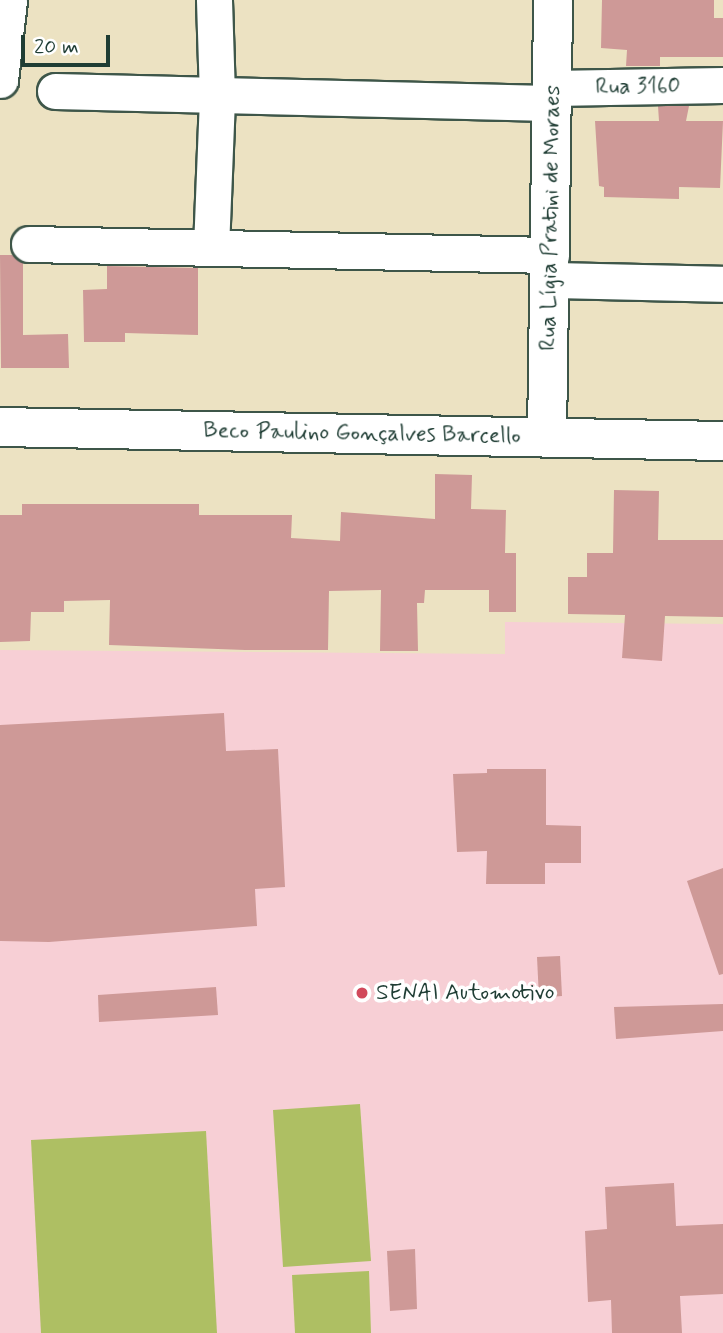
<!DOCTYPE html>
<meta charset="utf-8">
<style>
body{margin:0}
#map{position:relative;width:723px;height:1333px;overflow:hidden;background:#ece2c2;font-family:Mynerve,sans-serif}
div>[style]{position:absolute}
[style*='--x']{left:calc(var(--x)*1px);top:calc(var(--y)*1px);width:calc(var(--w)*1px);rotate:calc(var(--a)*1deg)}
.built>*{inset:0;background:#f7cfd5}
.green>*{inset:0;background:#aebf63}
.building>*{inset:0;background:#ce9997}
.roads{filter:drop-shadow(2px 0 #3e5649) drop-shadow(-2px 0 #3e5649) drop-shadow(0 2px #3e5649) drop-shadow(0 -2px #3e5649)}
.minor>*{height:35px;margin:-17.5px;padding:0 17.5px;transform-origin:17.5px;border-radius:17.5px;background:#fff}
.tertiary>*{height:38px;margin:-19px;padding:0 19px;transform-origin:19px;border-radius:19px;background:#fff}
.secondary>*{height:38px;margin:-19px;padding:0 19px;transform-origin:19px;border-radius:19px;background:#fff}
.dots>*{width:19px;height:19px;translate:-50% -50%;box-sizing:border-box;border:4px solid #fff;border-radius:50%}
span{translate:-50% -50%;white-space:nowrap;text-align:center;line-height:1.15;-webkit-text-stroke:7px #fff;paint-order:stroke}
.street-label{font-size:23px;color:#1f3d34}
.poi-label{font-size:23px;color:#1f3d34}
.left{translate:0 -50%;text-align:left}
.scale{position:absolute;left:21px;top:35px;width:89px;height:32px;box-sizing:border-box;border:4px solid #1f3d34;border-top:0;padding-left:9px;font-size:21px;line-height:24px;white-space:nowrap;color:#1f3d34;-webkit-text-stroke:5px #fff;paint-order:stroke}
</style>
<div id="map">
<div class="built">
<div style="clip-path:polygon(505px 622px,723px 624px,723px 1333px,0 1333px,0 650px,505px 654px)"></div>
</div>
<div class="green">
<div style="clip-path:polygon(360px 1104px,371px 1261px,283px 1267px,273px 1110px)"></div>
<div style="clip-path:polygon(206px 1131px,217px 1333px,41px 1333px,31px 1140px)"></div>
<div style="clip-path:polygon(369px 1271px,371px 1333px,295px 1333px,292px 1275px)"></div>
</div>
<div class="building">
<div style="clip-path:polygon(602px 0,714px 0,714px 18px,723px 18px,723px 57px,660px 57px,660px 66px,626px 66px,627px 50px,601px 48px)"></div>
<div style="clip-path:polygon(658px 106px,689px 106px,686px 121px,723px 121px,720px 188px,679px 187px,679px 199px,604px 197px,604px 187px,599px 186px,595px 121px,659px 121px)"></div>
<div style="clip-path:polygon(0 255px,12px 255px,23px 262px,23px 335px,68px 334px,69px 368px,1px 368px)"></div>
<div style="clip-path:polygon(107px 266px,198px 268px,198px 335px,125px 333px,125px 342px,84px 342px,83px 290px,107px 289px)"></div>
<div style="clip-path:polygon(435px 474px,472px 475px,471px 509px,506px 510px,505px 553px,516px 553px,516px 612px,489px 612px,489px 590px,425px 590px,424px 603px,417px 603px,418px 651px,380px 651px,381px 590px,329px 591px,328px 650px,245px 650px,109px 645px,110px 600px,64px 601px,64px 612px,31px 612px,30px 641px,0 642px,0 515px,22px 515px,22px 504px,199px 504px,199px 515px,292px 515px,291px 538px,340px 541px,341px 512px,435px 519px)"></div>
<div style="clip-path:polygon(614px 490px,659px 491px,658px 540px,723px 540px,723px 617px,665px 616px,662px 661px,622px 658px,625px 615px,568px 614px,568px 577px,587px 577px,587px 553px,613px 553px)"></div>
<div style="clip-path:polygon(224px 713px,226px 751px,278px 749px,285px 887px,255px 889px,257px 926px,49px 942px,0 941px,0 725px)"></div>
<div style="clip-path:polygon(487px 769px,546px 769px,546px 825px,581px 826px,581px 863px,545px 863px,545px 884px,486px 884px,487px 851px,457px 852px,453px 774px,487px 773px)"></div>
<div style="clip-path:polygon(723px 868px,723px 974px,719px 975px,687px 881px)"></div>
<div style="clip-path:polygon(560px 956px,562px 996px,539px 998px,537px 957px)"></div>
<div style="clip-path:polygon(216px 987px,218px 1015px,99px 1022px,98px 995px)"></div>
<div style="clip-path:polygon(723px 1004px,723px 1031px,616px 1039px,614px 1007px)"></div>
<div style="clip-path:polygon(674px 1183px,676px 1226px,723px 1224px,723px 1294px,680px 1296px,682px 1333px,612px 1333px,611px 1300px,588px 1302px,585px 1231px,607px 1229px,605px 1187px)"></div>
<div style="clip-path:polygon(415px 1249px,417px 1309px,390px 1311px,387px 1251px)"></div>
</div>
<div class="roads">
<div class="minor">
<div style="--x:0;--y:80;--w:81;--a:-83.6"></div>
<div style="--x:552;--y:88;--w:171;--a:-1"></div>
<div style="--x:55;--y:91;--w:497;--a:1.4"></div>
<div style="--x:29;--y:244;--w:522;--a:1.21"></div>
<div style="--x:211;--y:248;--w:152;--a:-87.7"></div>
<div style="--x:217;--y:96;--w:96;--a:-91.8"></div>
<div style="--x:550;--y:280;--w:173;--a:1.3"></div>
</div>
<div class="tertiary">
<div style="--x:547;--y:437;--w:437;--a:-89.2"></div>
</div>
<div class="secondary">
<div style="--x:0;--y:427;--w:723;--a:1.11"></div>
</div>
</div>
<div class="dots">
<div style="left:362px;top:993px;background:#d1495b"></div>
</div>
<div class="street-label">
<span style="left:638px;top:87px;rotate:-1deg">Rua 3160</span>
<span style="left:551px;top:218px;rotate:-89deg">Rua Lígia Pratini de Moraes</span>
<span style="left:362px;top:434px;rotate:1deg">Beco Paulino Gonçalves Barcello</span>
</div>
<div class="poi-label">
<span class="left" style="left:376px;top:993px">SENAI Automotivo</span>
</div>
<div class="scale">20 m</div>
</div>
